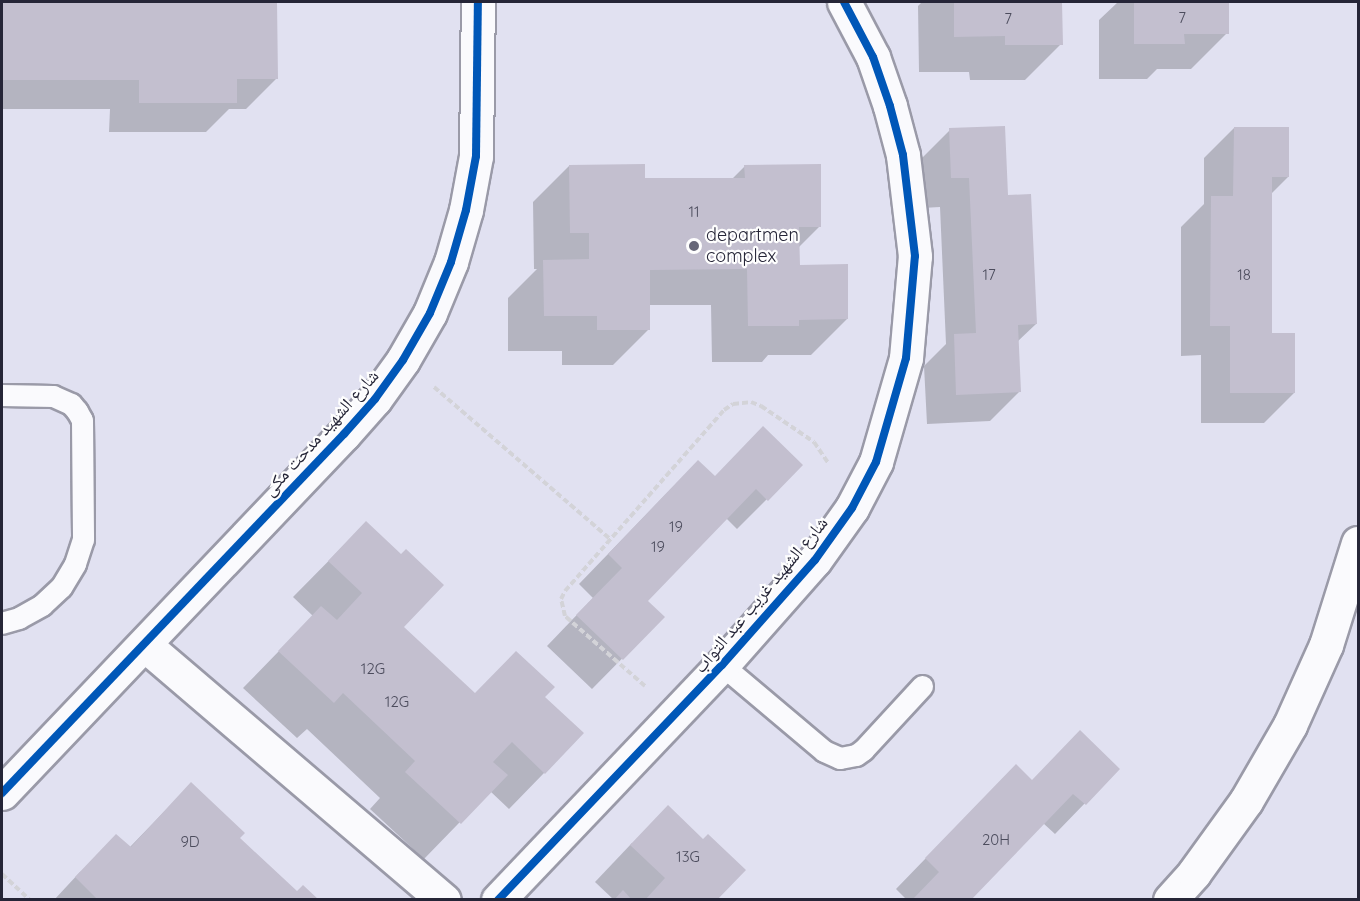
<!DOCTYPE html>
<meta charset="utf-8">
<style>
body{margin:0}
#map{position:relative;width:1360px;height:901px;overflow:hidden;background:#e1e1f1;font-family:Quicksand,"Noto Naskh Arabic",sans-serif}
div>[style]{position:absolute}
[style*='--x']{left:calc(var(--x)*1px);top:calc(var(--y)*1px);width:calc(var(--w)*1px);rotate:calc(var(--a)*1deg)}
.shadow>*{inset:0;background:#0003}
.building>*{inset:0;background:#c3bfcf}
.path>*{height:4px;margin-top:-2px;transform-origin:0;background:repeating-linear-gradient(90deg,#d3d3d8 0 6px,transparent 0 9px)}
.roads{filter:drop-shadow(2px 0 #9a9aa8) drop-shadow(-2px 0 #9a9aa8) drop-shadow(0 2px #9a9aa8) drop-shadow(0 -2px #9a9aa8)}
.lane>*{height:21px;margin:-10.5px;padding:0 10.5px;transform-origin:10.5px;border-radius:10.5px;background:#fafafd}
.street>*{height:33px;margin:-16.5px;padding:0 16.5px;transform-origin:16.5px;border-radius:16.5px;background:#fafafd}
.cycleway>*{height:8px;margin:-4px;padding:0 4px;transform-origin:4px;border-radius:4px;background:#0057b8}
.dots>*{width:16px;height:16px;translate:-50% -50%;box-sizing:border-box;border:3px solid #fefefe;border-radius:50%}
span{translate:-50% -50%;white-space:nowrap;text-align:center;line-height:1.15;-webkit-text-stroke:4.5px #fefefe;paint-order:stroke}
.number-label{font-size:15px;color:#4c4c5d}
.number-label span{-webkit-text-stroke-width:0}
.poi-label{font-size:18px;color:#252537}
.left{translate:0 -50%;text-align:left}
.street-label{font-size:18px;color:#252537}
.frame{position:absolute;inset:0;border:3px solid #252537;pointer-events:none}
</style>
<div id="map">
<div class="shadow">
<div style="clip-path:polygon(46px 2px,276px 2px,276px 79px,246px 109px,229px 109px,206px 132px,109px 132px,110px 109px,2px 109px,2px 3px)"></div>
<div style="clip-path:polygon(922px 2px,1061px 2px,1061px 44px,1025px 80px,970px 80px,969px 72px,919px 72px,918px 6px)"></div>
<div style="clip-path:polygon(1118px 2px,1227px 2px,1227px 33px,1191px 69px,1157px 69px,1147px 79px,1099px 79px,1099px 20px)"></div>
<div style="clip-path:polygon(1234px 128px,1288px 177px,1271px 194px,1271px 334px,1294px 393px,1264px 423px,1201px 423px,1201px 355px,1181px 356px,1181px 227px,1204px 204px,1204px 158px)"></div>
<div style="clip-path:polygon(950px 130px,1007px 196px,1036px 324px,1017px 342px,1019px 392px,990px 421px,927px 424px,924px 366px,946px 344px,940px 207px,922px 208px,920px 160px)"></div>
<div style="clip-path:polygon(569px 166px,644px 180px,731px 180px,745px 166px,820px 226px,798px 248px,798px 266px,847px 319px,811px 355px,768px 355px,762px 362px,712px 362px,711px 305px,648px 305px,649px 329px,613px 365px,562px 365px,562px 351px,508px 351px,508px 298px,537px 269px,534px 269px,533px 202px)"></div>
<div style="clip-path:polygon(801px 465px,737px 529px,726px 518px,646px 601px,663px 617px,592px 689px,547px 646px,593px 598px,579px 584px,668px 492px,714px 477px)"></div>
<div style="clip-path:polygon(366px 523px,402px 627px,474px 694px,543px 697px,544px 773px,509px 809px,490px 791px,424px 859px,370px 809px,380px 798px,307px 729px,297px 738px,243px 688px,313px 616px,293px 597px)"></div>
<div style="clip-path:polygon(1118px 769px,1055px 834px,1043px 823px,969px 900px,907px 900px,896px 889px,986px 796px,1032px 781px)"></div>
<div style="clip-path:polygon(191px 784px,238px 838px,297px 893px,317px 900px,54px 900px,80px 872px,129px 848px)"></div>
<div style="clip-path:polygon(632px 843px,715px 900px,614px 900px,595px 882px)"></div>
</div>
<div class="building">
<div style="clip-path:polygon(2px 2px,277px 2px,278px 79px,237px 79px,237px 103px,139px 103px,139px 80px,2px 80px)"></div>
<div style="clip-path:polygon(954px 2px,1062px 2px,1063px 45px,1005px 45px,1005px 36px,954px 37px)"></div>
<div style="clip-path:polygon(1134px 2px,1229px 2px,1229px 34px,1184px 34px,1185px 44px,1134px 44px)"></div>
<div style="clip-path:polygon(1005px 126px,1008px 195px,1031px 194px,1037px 324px,1018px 325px,1021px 392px,956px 395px,954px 334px,976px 333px,969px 178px,951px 178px,949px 128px)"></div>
<div style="clip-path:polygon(1234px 127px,1289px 127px,1289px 177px,1272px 177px,1272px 333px,1295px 333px,1295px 393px,1230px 393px,1230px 326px,1210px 326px,1211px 196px,1233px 196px)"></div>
<div style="clip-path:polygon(645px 164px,645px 178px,745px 178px,744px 165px,821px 164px,821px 227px,799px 227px,800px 265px,848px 264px,848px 319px,799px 320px,799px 326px,748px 326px,747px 269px,650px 270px,650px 330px,597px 330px,597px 316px,544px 316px,543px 260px,589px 259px,589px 233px,570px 233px,569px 165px)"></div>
<div style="clip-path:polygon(763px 426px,803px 465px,768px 501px,756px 489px,648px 601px,665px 617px,623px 660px,576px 615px,622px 568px,608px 554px,698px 460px,715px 476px)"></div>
<div style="clip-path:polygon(366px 521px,401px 554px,406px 549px,444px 585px,404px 627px,475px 693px,516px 651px,555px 687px,545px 697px,584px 733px,545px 774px,512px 742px,493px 762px,508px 775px,461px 824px,405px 772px,415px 761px,343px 693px,334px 703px,278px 651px,321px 606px,337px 620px,362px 593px,328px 561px)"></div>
<div style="clip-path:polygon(1080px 730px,1120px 769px,1086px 805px,1073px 794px,971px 900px,912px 900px,939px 872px,925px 858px,1016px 764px,1032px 780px)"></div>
<div style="clip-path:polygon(191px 782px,245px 833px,240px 838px,297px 891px,303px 885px,319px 900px,98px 900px,75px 877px,116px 834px,131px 847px)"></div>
<div style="clip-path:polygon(668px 805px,703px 839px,708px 834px,746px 870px,717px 900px,645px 900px,665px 878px,630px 845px)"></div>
<div style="clip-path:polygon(623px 890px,632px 900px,614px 900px)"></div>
</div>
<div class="path">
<div style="--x:434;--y:387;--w:233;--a:40.8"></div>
<div style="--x:645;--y:686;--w:106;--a:-138.8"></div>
<div style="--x:565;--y:616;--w:17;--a:-103"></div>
<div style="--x:561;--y:599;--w:9;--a:-63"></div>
<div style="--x:565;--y:591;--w:241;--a:-48.7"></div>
<div style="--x:724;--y:410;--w:11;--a:-34"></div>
<div style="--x:733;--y:404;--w:18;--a:-6"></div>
<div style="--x:751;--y:402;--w:11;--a:22"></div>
<div style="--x:761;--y:406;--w:64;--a:34.2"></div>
<div style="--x:814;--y:442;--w:25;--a:56"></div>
<div style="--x:2;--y:874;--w:38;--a:43"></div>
</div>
<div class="roads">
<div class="lane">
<div style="--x:2;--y:395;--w:51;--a:1.1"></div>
<div style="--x:53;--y:396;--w:20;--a:24"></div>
<div style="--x:71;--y:404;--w:9;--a:49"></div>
<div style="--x:77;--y:411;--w:10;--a:61"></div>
<div style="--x:82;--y:420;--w:119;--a:89.5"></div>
<div style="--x:83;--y:539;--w:26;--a:108"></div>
<div style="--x:75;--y:564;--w:27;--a:121"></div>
<div style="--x:61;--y:587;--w:26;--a:137"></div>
<div style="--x:42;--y:605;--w:26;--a:151"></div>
<div style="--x:19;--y:618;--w:18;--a:164"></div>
<div style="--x:722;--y:665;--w:133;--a:40.1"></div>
<div style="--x:824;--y:751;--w:17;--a:24"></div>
<div style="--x:840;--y:758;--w:16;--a:-11"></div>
<div style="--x:856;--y:755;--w:9;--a:-36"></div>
<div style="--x:863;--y:750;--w:87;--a:-47.3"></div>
</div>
<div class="street">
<div style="--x:145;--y:645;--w:393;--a:40.5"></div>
<div style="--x:2;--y:793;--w:496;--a:-46.4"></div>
<div style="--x:344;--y:434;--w:47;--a:-48.5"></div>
<div style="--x:375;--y:399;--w:48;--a:-54.3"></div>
<div style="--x:403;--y:360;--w:54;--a:-60.1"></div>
<div style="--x:430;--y:313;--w:55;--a:-67.6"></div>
<div style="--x:451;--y:262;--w:54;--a:-73.9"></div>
<div style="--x:466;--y:210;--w:55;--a:-79.5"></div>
<div style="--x:476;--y:156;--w:154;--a:-89.3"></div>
<div style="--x:498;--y:900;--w:325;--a:-46.4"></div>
<div style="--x:722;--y:665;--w:140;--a:-48.5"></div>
<div style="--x:815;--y:560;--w:64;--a:-54.6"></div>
<div style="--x:852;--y:508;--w:52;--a:-62.4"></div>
<div style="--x:876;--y:462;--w:108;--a:-73.9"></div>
<div style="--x:906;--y:358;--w:102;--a:-85"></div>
<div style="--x:915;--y:256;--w:102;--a:-96.8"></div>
<div style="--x:903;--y:155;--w:51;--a:-104.9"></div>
<div style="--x:890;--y:106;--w:52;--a:-109.1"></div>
<div style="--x:873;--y:57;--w:62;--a:-117.8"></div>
<div style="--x:1170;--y:900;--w:36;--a:-48"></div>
<div style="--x:1194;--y:873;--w:89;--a:-54.2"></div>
<div style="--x:1246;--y:801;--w:88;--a:-59.9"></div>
<div style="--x:1290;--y:725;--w:88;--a:-65.8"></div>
<div style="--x:1326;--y:645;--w:107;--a:-72.6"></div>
</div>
</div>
<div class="cycleway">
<div style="--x:2;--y:793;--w:496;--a:-46.4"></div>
<div style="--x:344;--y:434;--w:47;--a:-48.5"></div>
<div style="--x:375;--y:399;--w:48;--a:-54.3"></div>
<div style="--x:403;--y:360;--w:54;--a:-60.1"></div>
<div style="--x:430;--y:313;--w:55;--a:-67.6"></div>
<div style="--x:451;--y:262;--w:54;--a:-73.9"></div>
<div style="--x:466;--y:210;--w:55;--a:-79.5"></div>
<div style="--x:476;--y:156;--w:154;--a:-89.3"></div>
<div style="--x:498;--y:900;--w:325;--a:-46.4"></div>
<div style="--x:722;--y:665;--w:140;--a:-48.5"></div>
<div style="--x:815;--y:560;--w:64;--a:-54.6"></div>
<div style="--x:852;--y:508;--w:52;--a:-62.4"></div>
<div style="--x:876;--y:462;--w:108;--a:-73.9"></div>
<div style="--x:906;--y:358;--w:102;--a:-85"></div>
<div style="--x:915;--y:256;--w:102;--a:-96.8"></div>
<div style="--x:903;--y:155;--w:51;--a:-104.9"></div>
<div style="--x:890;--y:106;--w:52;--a:-109.1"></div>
<div style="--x:873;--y:57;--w:62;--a:-117.8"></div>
</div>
<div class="dots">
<div style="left:694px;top:246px;background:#676778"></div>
</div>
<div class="number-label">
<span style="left:1182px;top:18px">7</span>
<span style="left:1008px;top:19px">7</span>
<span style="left:694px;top:212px">11</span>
<span style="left:989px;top:275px">17</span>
<span style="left:1244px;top:275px">18</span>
<span style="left:676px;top:527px">19</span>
<span style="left:658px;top:547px">19</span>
<span style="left:373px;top:669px">12G</span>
<span style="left:397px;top:702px">12G</span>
<span style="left:996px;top:840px">20H</span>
<span style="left:190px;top:842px">9D</span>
<span style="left:688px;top:857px">13G</span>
</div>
<div class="poi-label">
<span class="left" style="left:706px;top:246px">departmen<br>complex</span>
</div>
<div class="street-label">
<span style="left:321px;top:433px;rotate:-48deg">شارع الشهيد مدحت مكى</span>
<span style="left:761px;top:595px;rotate:-50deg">شارع الشهيد غريب عبد التواب</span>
</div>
<div class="frame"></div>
</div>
